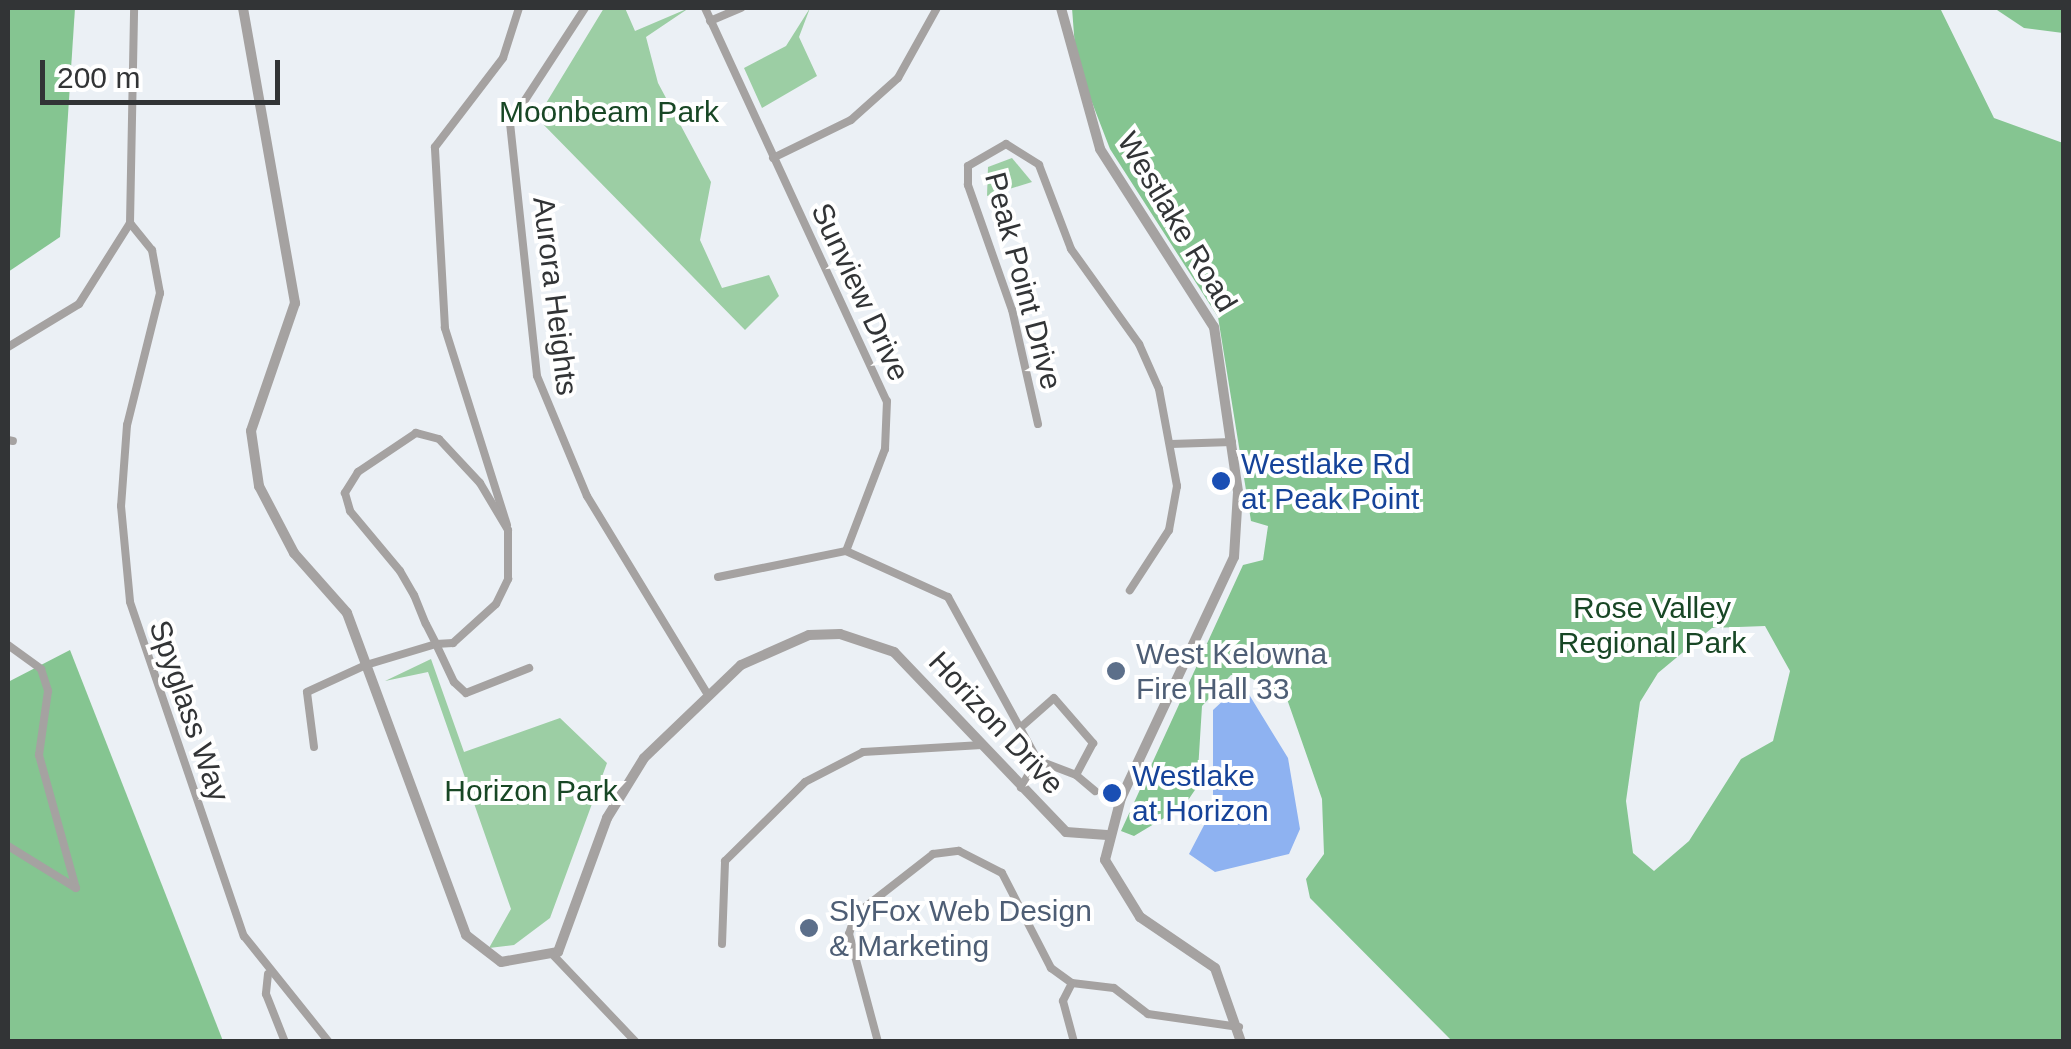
<!DOCTYPE html>
<style>
body{margin:0}
#map{position:relative;width:2071px;height:1049px;overflow:hidden;background:#ebf0f5;font-family:Helvetica,sans-serif}
div>[style]{position:absolute}
[style*='--x']{left:calc(var(--x)*1px);top:calc(var(--y)*1px);width:calc(var(--w)*1px);rotate:calc(var(--a)*1deg)}
.green>*{inset:0;background:#9ccea4}
.forest>*{inset:0;background:#85c591}
.water>*{inset:0;background:#8eb2f1}
.stream>*{height:2.5px;margin:-1.25px;padding:0 1.25px;transform-origin:1.25px;border-radius:1.25px;background:#8eb2f1}
.minor>*{height:8px;margin:-4px;padding:0 4px;transform-origin:4px;border-radius:4px;background:#a5a2a1}
.tertiary>*{height:10px;margin:-5px;padding:0 5px;transform-origin:5px;border-radius:5px;background:#a5a2a1}
.dots>*{width:28px;height:28px;translate:-50% -50%;box-sizing:border-box;border:5px solid #fff;border-radius:50%}
span{translate:-50% -50%;white-space:nowrap;text-align:center;line-height:1.15;-webkit-text-stroke:8px #fff;paint-order:stroke}
.park-label{font-size:30px;color:#184725}
.street-label{font-size:30px;color:#323436}
.transit-label{font-size:30px;color:#164399}
.left{translate:0 -50%;text-align:left}
.service-label{font-size:30px;color:#4e5e75}
.frame{position:absolute;inset:0;border:10px solid #323436;pointer-events:none}
.scale{position:absolute;left:40px;top:60px;width:240px;height:45px;box-sizing:border-box;border:5px solid #323436;border-top:0;padding-left:12px;font-size:30px;line-height:35px;white-space:nowrap;color:#323436;-webkit-text-stroke:8px #fff;paint-order:stroke}
</style>
<div id="map">
<div class="green">
<div style="clip-path:polygon(604px 8px,625px 8px,635px 31px,689px 8px,646px 37px,658px 83px,711px 182px,700px 240px,722px 288px,769px 275px,779px 296px,745px 330px,537px 118px)"></div>
<div style="clip-path:polygon(810px 8px,799px 37px,817px 76px,762px 108px,744px 68px,786px 46px)"></div>
<div style="clip-path:polygon(1012px 158px,1032px 182px,987px 196px,988px 167px)"></div>
<div style="clip-path:polygon(431px 659px,464px 752px,560px 718px,607px 763px,550px 918px,514px 945px,489px 948px,511px 909px,428px 672px,385px 681px)"></div>
</div>
<div class="forest">
<div style="clip-path:polygon(8px 8px,75px 8px,60px 237px,8px 272px)"></div>
<div style="clip-path:polygon(evenodd,1072px 8px,1940px 8px,1994px 118px,2063px 143px,2063px 1041px,1452px 1041px,1310px 898px,1306px 879px,1324px 854px,1322px 799px,1287px 699px,1249px 677px,1231px 675px,1202px 706px,1197px 787px,1184px 806px,1134px 836px,1121px 831px,1243px 565px,1263px 560px,1268px 526px,1251px 521px,1218px 317px,1110px 149px,1076px 61px,1072px 8px,1765px 626px,1790px 671px,1773px 741px,1741px 759px,1689px 841px,1654px 871px,1633px 853px,1626px 801px,1640px 702px,1658px 673px,1712px 628px,1765px 626px)"></div>
<div style="clip-path:polygon(1994px 8px,2063px 8px,2063px 33px,2024px 28px)"></div>
<div style="clip-path:polygon(70px 650px,223px 1041px,8px 1042px,8px 682px)"></div>
</div>
<div class="water">
<div style="clip-path:polygon(1242px 683px,1288px 758px,1300px 829px,1289px 854px,1215px 872px,1189px 854px,1213px 808px,1213px 710px)"></div>
</div>
<div class="stream">
<div style="--x:8;--y:35;--w:27;--a:-90"></div>
</div>
<div class="minor">
<div style="--x:585;--y:8;--w:137;--a:123.1"></div>
<div style="--x:510;--y:123;--w:254;--a:83.9"></div>
<div style="--x:537;--y:376;--w:130;--a:67.4"></div>
<div style="--x:587;--y:496;--w:229;--a:58.7"></div>
<div style="--x:705;--y:8;--w:433;--a:65.2"></div>
<div style="--x:887;--y:401;--w:48;--a:92.4"></div>
<div style="--x:885;--y:449;--w:109;--a:110.9"></div>
<div style="--x:710;--y:21;--w:34;--a:-23"></div>
<div style="--x:773;--y:158;--w:87;--a:-26"></div>
<div style="--x:851;--y:120;--w:63;--a:-41.8"></div>
<div style="--x:898;--y:78;--w:80;--a:-60.9"></div>
<div style="--x:130;--y:223;--w:35;--a:51"></div>
<div style="--x:152;--y:250;--w:44;--a:79.5"></div>
<div style="--x:160;--y:293;--w:136;--a:104"></div>
<div style="--x:127;--y:425;--w:81;--a:94.2"></div>
<div style="--x:121;--y:506;--w:96;--a:84.6"></div>
<div style="--x:130;--y:602;--w:353;--a:71.2"></div>
<div style="--x:244;--y:936;--w:136;--a:51.3"></div>
<div style="--x:8;--y:347;--w:83;--a:-31.2"></div>
<div style="--x:79;--y:304;--w:96;--a:-57.8"></div>
<div style="--x:130;--y:223;--w:215;--a:-88.9"></div>
<div style="--x:1038;--y:424;--w:117;--a:-102.8"></div>
<div style="--x:1012;--y:310;--w:133;--a:-109.4"></div>
<div style="--x:968;--y:185;--w:19;--a:-90"></div>
<div style="--x:968;--y:166;--w:44;--a:-30.1"></div>
<div style="--x:1006;--y:144;--w:39;--a:32"></div>
<div style="--x:1039;--y:165;--w:90;--a:69.1"></div>
<div style="--x:1071;--y:249;--w:117;--a:54.4"></div>
<div style="--x:1139;--y:344;--w:49;--a:66"></div>
<div style="--x:1159;--y:389;--w:99;--a:79.5"></div>
<div style="--x:1177;--y:486;--w:45;--a:100.3"></div>
<div style="--x:1169;--y:530;--w:72;--a:123"></div>
<div style="--x:8;--y:440;--w:5;--a:11"></div>
<div style="--x:1171;--y:444;--w:61;--a:-1.9"></div>
<div style="--x:507;--y:525;--w:207;--a:-107.5"></div>
<div style="--x:445;--y:328;--w:181;--a:-93.2"></div>
<div style="--x:435;--y:147;--w:112;--a:-52.6"></div>
<div style="--x:503;--y:58;--w:52;--a:-72.3"></div>
<div style="--x:718;--y:577;--w:131;--a:-11.5"></div>
<div style="--x:846;--y:551;--w:112;--a:24.3"></div>
<div style="--x:948;--y:597;--w:185;--a:61.2"></div>
<div style="--x:1037;--y:759;--w:33;--a:119"></div>
<div style="--x:8;--y:645;--w:41;--a:36"></div>
<div style="--x:41;--y:669;--w:23;--a:72"></div>
<div style="--x:48;--y:691;--w:65;--a:98"></div>
<div style="--x:39;--y:755;--w:138;--a:74.5"></div>
<div style="--x:76;--y:888;--w:80;--a:-148.3"></div>
<div style="--x:1020;--y:728;--w:45;--a:-41.4"></div>
<div style="--x:1054;--y:698;--w:60;--a:49.1"></div>
<div style="--x:1093;--y:743;--w:36;--a:118"></div>
<div style="--x:1076;--y:775;--w:25;--a:40"></div>
<div style="--x:314;--y:747;--w:55;--a:-97.3"></div>
<div style="--x:307;--y:692;--w:65;--a:-24.6"></div>
<div style="--x:366;--y:665;--w:73;--a:-16.7"></div>
<div style="--x:436;--y:644;--w:17;--a:-3"></div>
<div style="--x:453;--y:643;--w:58;--a:-42.2"></div>
<div style="--x:496;--y:604;--w:28;--a:-64"></div>
<div style="--x:508;--y:579;--w:49;--a:-90"></div>
<div style="--x:508;--y:530;--w:55;--a:-120.8"></div>
<div style="--x:480;--y:483;--w:60;--a:-133"></div>
<div style="--x:439;--y:439;--w:24;--a:-165"></div>
<div style="--x:416;--y:433;--w:70;--a:146.1"></div>
<div style="--x:358;--y:472;--w:25;--a:122"></div>
<div style="--x:345;--y:493;--w:19;--a:74"></div>
<div style="--x:350;--y:511;--w:78;--a:50.2"></div>
<div style="--x:400;--y:571;--w:28;--a:60"></div>
<div style="--x:414;--y:595;--w:31;--a:68"></div>
<div style="--x:426;--y:624;--w:22;--a:63"></div>
<div style="--x:436;--y:644;--w:42;--a:64.7"></div>
<div style="--x:454;--y:682;--w:16;--a:43"></div>
<div style="--x:466;--y:693;--w:68;--a:-21.6"></div>
<div style="--x:1037;--y:760;--w:42;--a:21"></div>
<div style="--x:722;--y:944;--w:83;--a:-87.9"></div>
<div style="--x:725;--y:861;--w:112;--a:-44.6"></div>
<div style="--x:805;--y:782;--w:65;--a:-27.3"></div>
<div style="--x:863;--y:752;--w:119;--a:-3.4"></div>
<div style="--x:554;--y:956;--w:119;--a:46.4"></div>
<div style="--x:268;--y:974;--w:20;--a:96"></div>
<div style="--x:266;--y:994;--w:52;--a:68.4"></div>
<div style="--x:1072;--y:983;--w:42;--a:6.8"></div>
<div style="--x:1114;--y:988;--w:43;--a:37.4"></div>
<div style="--x:1148;--y:1014;--w:92;--a:8.1"></div>
<div style="--x:878;--y:1042;--w:112;--a:-105"></div>
<div style="--x:849;--y:934;--w:20;--a:-72"></div>
<div style="--x:855;--y:915;--w:99;--a:-38"></div>
<div style="--x:933;--y:854;--w:26;--a:-7"></div>
<div style="--x:959;--y:851;--w:48;--a:27.1"></div>
<div style="--x:1002;--y:873;--w:107;--a:62.7"></div>
<div style="--x:1051;--y:968;--w:26;--a:36"></div>
<div style="--x:1072;--y:983;--w:20;--a:117"></div>
<div style="--x:1063;--y:1001;--w:42;--a:75"></div>
</div>
<div class="tertiary">
<div style="--x:243;--y:8;--w:300;--a:80"></div>
<div style="--x:295;--y:303;--w:135;--a:109"></div>
<div style="--x:251;--y:431;--w:56;--a:81.7"></div>
<div style="--x:259;--y:486;--w:76;--a:62.4"></div>
<div style="--x:294;--y:553;--w:80;--a:48.5"></div>
<div style="--x:347;--y:613;--w:343;--a:69.7"></div>
<div style="--x:466;--y:935;--w:44;--a:37.6"></div>
<div style="--x:501;--y:962;--w:58;--a:-10"></div>
<div style="--x:558;--y:952;--w:143;--a:-69.9"></div>
<div style="--x:607;--y:818;--w:70;--a:-58.3"></div>
<div style="--x:644;--y:758;--w:134;--a:-43.8"></div>
<div style="--x:741;--y:665;--w:74;--a:-23.8"></div>
<div style="--x:809;--y:635;--w:31;--a:-2"></div>
<div style="--x:840;--y:634;--w:57;--a:18.4"></div>
<div style="--x:894;--y:652;--w:249;--a:46.3"></div>
<div style="--x:1066;--y:832;--w:41;--a:4.2"></div>
<div style="--x:1061;--y:8;--w:146;--a:74.5"></div>
<div style="--x:1100;--y:149;--w:211;--a:57.4"></div>
<div style="--x:1214;--y:327;--w:167;--a:81.7"></div>
<div style="--x:1238;--y:492;--w:65;--a:93.5"></div>
<div style="--x:1234;--y:557;--w:266;--a:115.1"></div>
<div style="--x:1121;--y:798;--w:64;--a:104.5"></div>
<div style="--x:1105;--y:860;--w:67;--a:58.4"></div>
<div style="--x:1140;--y:917;--w:91;--a:34.2"></div>
<div style="--x:1215;--y:968;--w:78;--a:70.6"></div>
</div>
<div class="dots">
<div style="left:1221px;top:481px;background:#1a4fb4"></div>
<div style="left:1116px;top:671px;background:#5c6f8a"></div>
<div style="left:1112px;top:793px;background:#1a4fb4"></div>
<div style="left:809px;top:928px;background:#5c6f8a"></div>
</div>
<div class="park-label">
<span style="left:609px;top:112px">Moonbeam Park</span>
<span style="left:1652px;top:625px">Rose Valley<br>Regional Park</span>
<span style="left:531px;top:791px">Horizon Park</span>
</div>
<div class="street-label">
<span style="left:1177px;top:222px;rotate:59deg">Westlake Road</span>
<span style="left:1023px;top:281px;rotate:75deg">Peak Point Drive</span>
<span style="left:860px;top:292px;rotate:65deg">Sunview Drive</span>
<span style="left:555px;top:296px;rotate:83deg">Aurora Heights</span>
<span style="left:189px;top:711px;rotate:71deg">Spyglass Way</span>
<span style="left:996px;top:723px;rotate:47deg">Horizon Drive</span>
</div>
<div class="transit-label">
<span class="left" style="left:1241px;top:481px">Westlake Rd<br>at Peak Point</span>
<span class="left" style="left:1132px;top:793px">Westlake<br>at Horizon</span>
</div>
<div class="service-label">
<span class="left" style="left:1136px;top:671px">West Kelowna<br>Fire Hall 33</span>
<span class="left" style="left:829px;top:928px">SlyFox Web Design<br>&amp; Marketing</span>
</div>
<div class="frame"></div>
<div class="scale">200 m</div>
</div>
